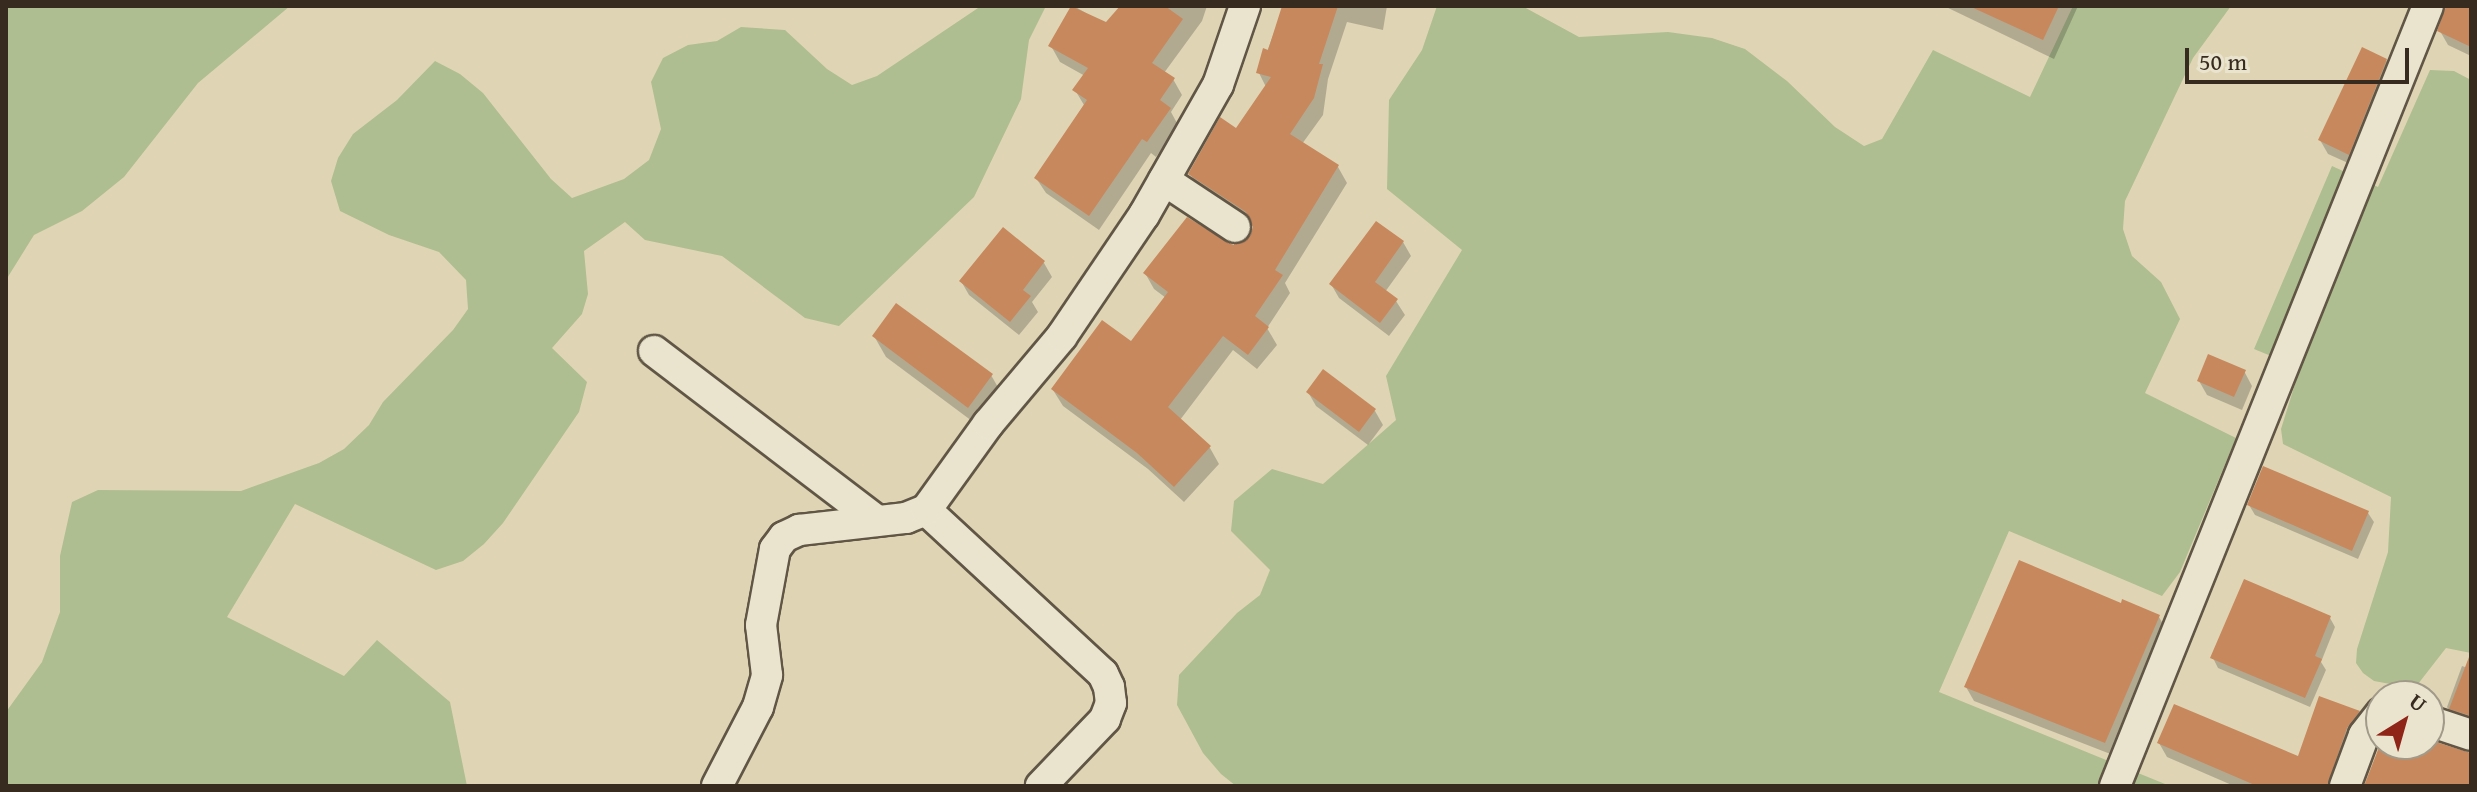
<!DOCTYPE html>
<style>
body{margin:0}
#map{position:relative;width:2477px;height:792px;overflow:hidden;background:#dfd5b5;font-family:"Gentium Book Plus",serif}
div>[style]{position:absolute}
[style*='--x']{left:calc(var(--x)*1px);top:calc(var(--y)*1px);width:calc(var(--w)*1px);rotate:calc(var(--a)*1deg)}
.green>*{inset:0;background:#aebe90}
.shadow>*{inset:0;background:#0003}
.building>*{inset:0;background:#c8885d}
.roads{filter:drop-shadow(2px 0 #615645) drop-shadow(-2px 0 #615645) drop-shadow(0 2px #615645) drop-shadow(0 -2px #615645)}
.minor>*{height:30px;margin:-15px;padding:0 15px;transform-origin:15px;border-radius:15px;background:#eae4cf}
span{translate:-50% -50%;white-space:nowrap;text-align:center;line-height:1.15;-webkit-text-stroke:6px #eae4cf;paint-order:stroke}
.frame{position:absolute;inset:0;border:8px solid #372b20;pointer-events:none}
.north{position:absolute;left:2365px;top:680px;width:80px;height:80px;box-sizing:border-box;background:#eae4cf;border:2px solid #a29a89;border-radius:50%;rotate:37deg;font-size:22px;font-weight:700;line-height:32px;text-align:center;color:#372b20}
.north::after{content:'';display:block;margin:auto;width:28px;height:36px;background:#8f2418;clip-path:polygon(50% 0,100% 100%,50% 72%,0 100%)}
.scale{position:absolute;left:2185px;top:48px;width:224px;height:36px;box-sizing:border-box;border:4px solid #372b20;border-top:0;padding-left:10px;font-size:24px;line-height:28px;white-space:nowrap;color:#372b20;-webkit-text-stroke:6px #eae4cf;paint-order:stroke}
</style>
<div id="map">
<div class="green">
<div style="clip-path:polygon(6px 6px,290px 6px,198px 83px,124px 177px,82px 211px,34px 235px,6px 280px)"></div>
<div style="clip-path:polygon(981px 6px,1046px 6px,1029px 40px,1021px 99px,974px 197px,839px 326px,805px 318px,722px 256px,645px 240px,625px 222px,584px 251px,588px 294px,582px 314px,552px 348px,587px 382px,579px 412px,503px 523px,484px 544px,463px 561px,436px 570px,295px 504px,227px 617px,344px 676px,377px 640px,450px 702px,467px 786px,6px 786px,6px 712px,42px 662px,60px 612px,60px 556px,72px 502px,98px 490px,241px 491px,319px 463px,344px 449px,369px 425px,383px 402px,453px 330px,468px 309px,466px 280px,439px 252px,389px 235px,340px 211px,331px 181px,338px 158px,353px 134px,397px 100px,435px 61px,460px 74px,483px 93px,551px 179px,572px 198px,624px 179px,649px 160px,661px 129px,651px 82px,663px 58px,688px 45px,717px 41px,741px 27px,785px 30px,827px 69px,852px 85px,877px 76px)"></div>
<div style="clip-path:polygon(1437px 6px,1522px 6px,1579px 37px,1668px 32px,1712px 38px,1745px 49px,1787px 81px,1835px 127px,1864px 146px,1882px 139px,1933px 50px,2030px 97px,2073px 6px,2231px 6px,2193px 58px,2125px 201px,2123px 229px,2132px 256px,2161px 282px,2180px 319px,2145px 393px,2236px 438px,2180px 572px,2162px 596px,2009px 531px,1939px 692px,2170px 786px,1236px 786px,1221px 774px,1203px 753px,1177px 705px,1179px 675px,1237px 613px,1260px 595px,1270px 570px,1231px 531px,1234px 501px,1272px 469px,1323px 484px,1396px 420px,1386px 376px,1462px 250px,1387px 189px,1389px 100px,1422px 50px)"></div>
<div style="clip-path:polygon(2430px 70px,2454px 71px,2471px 80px,2471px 653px,2446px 648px,2418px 684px,2401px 686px,2374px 681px,2363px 673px,2356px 663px,2357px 649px,2388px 552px,2391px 497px,2283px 444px,2281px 429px,2300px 368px,2254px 349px,2332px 166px,2378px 187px)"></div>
</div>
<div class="shadow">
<div style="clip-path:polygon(1074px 6px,1106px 25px,1123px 6px,1207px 6px,1202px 21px,1164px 73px,1173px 79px,1182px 95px,1171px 112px,1178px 125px,1156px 157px,1151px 153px,1099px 230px,1046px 193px,1036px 178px,1084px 105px,1075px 90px,1085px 76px,1060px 62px,1051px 46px)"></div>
<div style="clip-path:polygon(1284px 6px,1387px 6px,1383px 30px,1347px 22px,1328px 79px,1323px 115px,1302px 144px,1338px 167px,1347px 183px,1285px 283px,1290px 293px,1267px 328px,1277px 345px,1257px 369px,1233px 350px,1180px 420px,1210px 448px,1219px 464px,1184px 502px,1148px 469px,1063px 406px,1053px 390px,1131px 344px,1166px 298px,1154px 289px,1145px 273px,1233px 247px,1252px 238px,1255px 227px,1200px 190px,1190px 174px,1237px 131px,1266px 87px,1259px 73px)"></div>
<div style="clip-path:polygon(1944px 6px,2078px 6px,2054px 59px)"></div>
<div style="clip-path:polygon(2447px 6px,2471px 12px,2471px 56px,2448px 45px,2440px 31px)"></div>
<div style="clip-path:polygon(2386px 60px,2394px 74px,2357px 167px,2328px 154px,2320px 140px)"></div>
<div style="clip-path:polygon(1003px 230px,1044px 263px,1052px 277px,1032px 302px,1038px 312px,1019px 335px,969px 295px,961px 281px)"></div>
<div style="clip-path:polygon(1403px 242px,1411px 256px,1385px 292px,1396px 301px,1405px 315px,1389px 336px,1339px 298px,1331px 284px)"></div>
<div style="clip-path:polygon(874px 336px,991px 375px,1003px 396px,980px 427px,886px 357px)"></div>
<div style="clip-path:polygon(2244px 371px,2252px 386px,2242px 410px,2207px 395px,2199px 381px)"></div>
<div style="clip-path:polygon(1308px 392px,1375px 411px,1383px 425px,1368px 445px,1316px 406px)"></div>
<div style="clip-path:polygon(2249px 505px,2368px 513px,2374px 522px,2358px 559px,2255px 515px)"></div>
<div style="clip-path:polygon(2122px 606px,2159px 617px,2167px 631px,2113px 755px,1974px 701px,1966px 687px)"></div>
<div style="clip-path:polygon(2330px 618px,2335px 627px,2321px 662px,2326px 670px,2310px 707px,2218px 668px,2213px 658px)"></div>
<div style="clip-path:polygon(2462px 666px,2471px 669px,2471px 727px,2455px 721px,2447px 707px)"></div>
<div style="clip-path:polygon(2359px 712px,2366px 726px,2338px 786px,2234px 786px,2167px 757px,2159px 743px,2299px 759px)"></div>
</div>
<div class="building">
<div style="clip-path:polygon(1071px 6px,1106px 22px,1120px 6px,1165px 6px,1183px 19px,1152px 63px,1175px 78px,1160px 100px,1171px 108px,1147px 142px,1142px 139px,1089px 216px,1034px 178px,1087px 100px,1072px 90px,1088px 68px,1048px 46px)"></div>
<div style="clip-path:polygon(1282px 6px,1338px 6px,1319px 64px,1323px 64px,1314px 98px,1290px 134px,1339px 165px,1275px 270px,1283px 275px,1255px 316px,1269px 327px,1248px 355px,1223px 336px,1168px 407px,1211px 446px,1174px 487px,1137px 453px,1051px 389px,1102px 320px,1131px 341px,1168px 292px,1143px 273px,1187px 217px,1233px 245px,1250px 236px,1253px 227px,1246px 212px,1188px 174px,1220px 117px,1236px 128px,1271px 77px,1256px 73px,1263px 48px,1268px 50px)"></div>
<div style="clip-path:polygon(1969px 6px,2059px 6px,2043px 40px)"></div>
<div style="clip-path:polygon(2446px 6px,2471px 6px,2471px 47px,2437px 31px)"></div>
<div style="clip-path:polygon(2362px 47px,2387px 59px,2349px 155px,2318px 140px)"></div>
<div style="clip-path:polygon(1376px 221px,1404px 241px,1375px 282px,1398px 299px,1380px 323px,1329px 284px)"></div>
<div style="clip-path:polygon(1003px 227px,1045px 261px,1023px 290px,1031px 296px,1010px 322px,959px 281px)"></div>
<div style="clip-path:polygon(896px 303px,993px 374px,968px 408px,872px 336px)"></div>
<div style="clip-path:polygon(2208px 354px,2246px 370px,2234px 397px,2197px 381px)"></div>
<div style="clip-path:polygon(1323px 369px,1376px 409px,1359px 432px,1306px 392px)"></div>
<div style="clip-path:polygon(2263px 466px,2369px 511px,2352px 551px,2247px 505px)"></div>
<div style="clip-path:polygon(2019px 560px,2121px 603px,2122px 599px,2160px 615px,2105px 743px,1964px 687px)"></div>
<div style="clip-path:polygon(2244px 579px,2331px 616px,2315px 656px,2322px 659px,2305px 698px,2210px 658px)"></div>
<div style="clip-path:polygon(2469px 657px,2471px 657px,2471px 716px,2449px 709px)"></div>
<div style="clip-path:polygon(2319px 696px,2360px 711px,2347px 728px,2327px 786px,2257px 786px,2157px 743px,2174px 704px,2298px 756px)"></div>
<div style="clip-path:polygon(2381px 742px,2436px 742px,2471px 753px,2471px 786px,2364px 786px)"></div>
</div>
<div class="roads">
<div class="minor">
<div style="--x:1164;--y:180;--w:85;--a:33.5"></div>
<div style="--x:654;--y:351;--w:280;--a:37.3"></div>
<div style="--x:926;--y:510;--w:241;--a:42.8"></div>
<div style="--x:1103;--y:674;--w:14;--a:65"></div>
<div style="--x:1109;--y:687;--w:16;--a:83"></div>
<div style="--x:1111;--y:703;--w:17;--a:111"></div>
<div style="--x:1105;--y:719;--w:93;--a:133.7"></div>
<div style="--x:2429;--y:721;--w:44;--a:18.4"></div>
<div style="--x:717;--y:786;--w:89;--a:-62.6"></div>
<div style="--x:758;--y:707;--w:33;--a:-74"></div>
<div style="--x:767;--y:675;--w:50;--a:-96.8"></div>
<div style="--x:761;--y:625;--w:77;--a:-79.6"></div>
<div style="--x:775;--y:549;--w:15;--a:-53"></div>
<div style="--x:784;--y:537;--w:17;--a:-25"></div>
<div style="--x:799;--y:530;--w:108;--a:-6.4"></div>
<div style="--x:906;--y:518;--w:22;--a:-22"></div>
<div style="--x:926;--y:510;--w:106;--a:-54.2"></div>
<div style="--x:988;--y:424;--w:115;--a:-49.9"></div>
<div style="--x:1062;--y:336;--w:146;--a:-55.9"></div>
<div style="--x:1144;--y:215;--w:150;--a:-60.4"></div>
<div style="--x:1218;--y:85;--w:83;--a:-71.1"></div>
<div style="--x:2115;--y:786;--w:840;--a:-68.14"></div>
<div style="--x:2345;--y:786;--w:54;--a:-69.6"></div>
<div style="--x:2364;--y:735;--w:28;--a:-52"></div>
</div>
</div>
<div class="frame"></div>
<div class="north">U</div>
<div class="scale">50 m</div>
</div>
